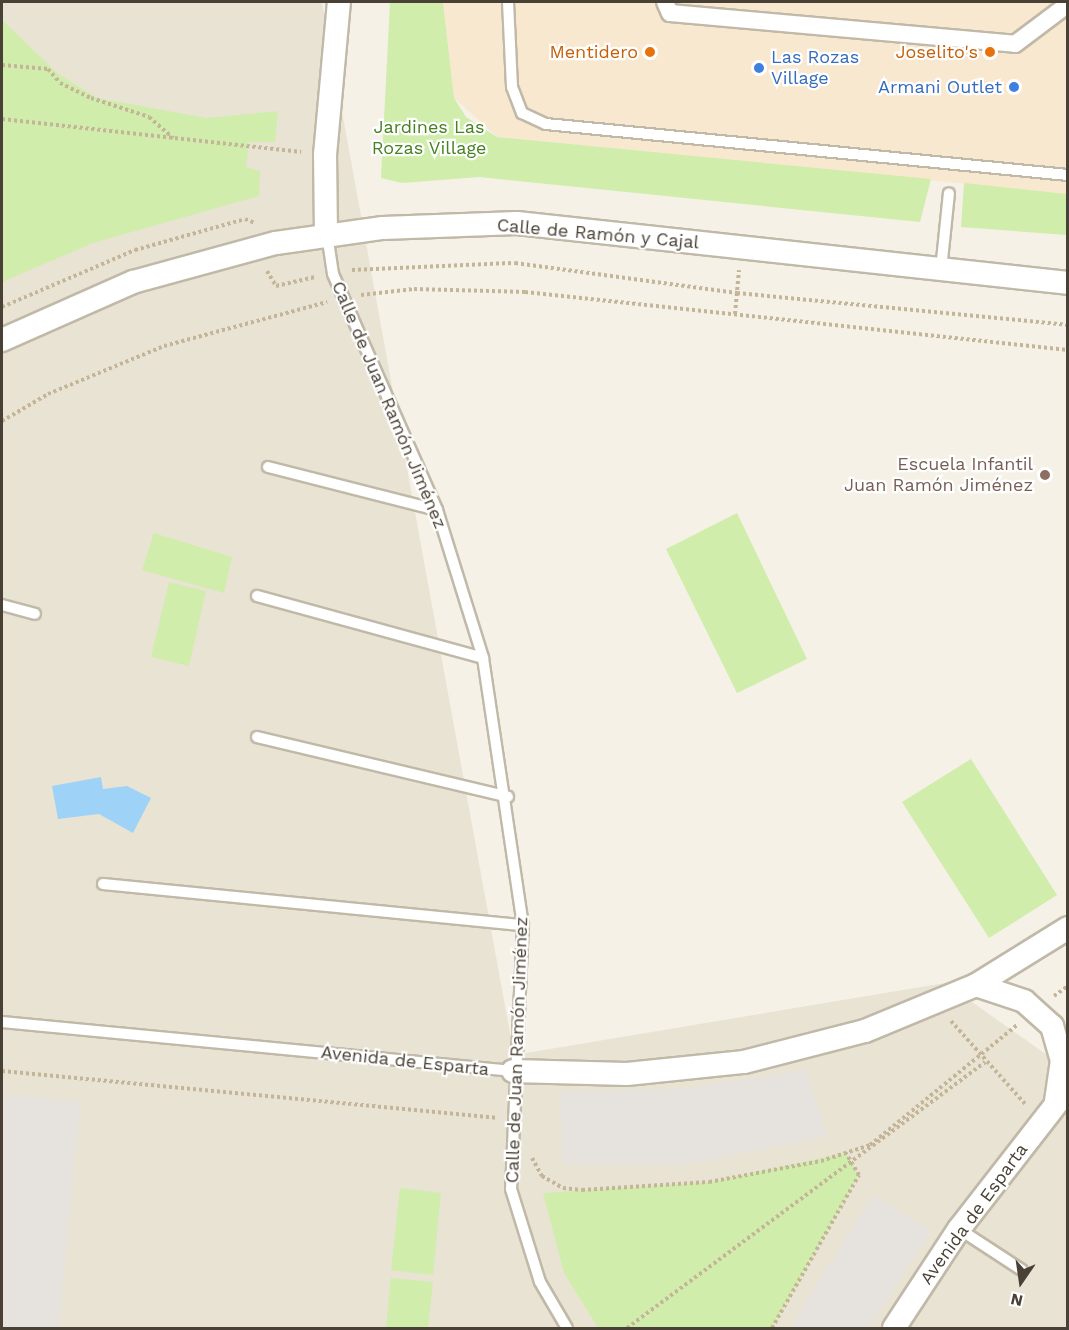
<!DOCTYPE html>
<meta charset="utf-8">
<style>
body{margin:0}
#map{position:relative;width:1069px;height:1330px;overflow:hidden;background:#f5f1e7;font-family:"Work Sans",sans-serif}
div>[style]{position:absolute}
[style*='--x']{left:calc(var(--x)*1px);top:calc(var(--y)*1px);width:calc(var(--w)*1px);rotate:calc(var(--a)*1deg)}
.residential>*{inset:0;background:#e9e3d4}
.commercial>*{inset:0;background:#f9e8d0}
.green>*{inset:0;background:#d0edac}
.parking>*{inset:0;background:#e6e3df}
.water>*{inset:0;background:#9ed3f7}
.path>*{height:4px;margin-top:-2px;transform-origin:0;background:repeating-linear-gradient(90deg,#c5b598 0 3px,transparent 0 6px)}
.roads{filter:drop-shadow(2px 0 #c1b9a8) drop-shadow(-2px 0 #c1b9a8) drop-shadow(0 2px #c1b9a8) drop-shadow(0 -2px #c1b9a8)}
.service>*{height:10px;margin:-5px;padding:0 5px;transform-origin:5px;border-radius:5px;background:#fff}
.pedestrian>*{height:16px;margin:-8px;padding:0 8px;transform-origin:8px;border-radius:8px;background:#fff}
.minor>*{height:22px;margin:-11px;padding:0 11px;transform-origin:11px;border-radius:11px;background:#fff}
.dots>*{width:16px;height:16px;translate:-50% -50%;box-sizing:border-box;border:3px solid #fff;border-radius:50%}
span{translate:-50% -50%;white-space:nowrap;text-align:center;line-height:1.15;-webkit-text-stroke:4.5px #fff;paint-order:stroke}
.food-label{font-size:18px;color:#c56008}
.right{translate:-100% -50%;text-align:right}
.shop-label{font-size:18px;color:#366cbe}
.left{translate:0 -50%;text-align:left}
.park-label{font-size:18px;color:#468122}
.street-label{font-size:18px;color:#494135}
.education-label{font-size:18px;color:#785e54}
.frame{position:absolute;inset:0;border:3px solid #494135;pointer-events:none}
.north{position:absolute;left:991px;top:1252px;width:60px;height:60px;-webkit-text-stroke:4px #fff;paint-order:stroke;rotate:193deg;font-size:16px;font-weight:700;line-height:24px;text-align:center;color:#494135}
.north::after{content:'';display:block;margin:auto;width:21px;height:27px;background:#494135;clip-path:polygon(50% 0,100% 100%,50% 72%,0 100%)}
</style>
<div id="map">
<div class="residential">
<div style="clip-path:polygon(2px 2px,322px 2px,514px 1055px,945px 983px,1067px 1069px,1067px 1328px,2px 1328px)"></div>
</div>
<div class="commercial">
<div style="clip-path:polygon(443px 2px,1067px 2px,1067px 194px,497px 137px,454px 98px)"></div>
</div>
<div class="green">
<div style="clip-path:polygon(390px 2px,443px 2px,454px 98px,466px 117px,497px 137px,931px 179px,920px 222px,479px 177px,402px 183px,381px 178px)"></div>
<div style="clip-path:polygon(2px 20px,57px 73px,97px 98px,206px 118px,278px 111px,275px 142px,249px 142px,246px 167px,260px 171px,259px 196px,93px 243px,2px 282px)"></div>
<div style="clip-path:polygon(964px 183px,1067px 194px,1067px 235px,961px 227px)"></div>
<div style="clip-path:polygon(737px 513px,807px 659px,737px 693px,666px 549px)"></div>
<div style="clip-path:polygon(154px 533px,232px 557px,224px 593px,142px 570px)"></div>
<div style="clip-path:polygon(169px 582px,206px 591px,189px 666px,151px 657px)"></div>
<div style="clip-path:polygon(971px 759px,1057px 895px,989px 938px,902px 802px)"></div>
<div style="clip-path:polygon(846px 1153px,859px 1175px,772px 1328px,598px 1328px,564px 1273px,543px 1193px,709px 1182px)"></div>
<div style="clip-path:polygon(400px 1188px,441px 1193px,433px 1275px,391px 1270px)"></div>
<div style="clip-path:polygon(391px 1278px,433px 1282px,428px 1328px,386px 1328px)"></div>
</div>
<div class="parking">
<div style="clip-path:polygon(806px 1070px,827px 1136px,693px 1163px,563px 1165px,560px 1093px,691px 1088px)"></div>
<div style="clip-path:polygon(2px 1095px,80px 1102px,59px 1328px,2px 1328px)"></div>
<div style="clip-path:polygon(873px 1195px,931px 1231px,869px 1328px,790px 1328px)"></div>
</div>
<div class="water">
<div style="clip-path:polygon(101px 777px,103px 789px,127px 786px,151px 798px,133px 833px,99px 814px,58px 819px,52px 786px)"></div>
</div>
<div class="path">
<div style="--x:2;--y:65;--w:46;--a:5"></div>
<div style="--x:48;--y:69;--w:18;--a:49"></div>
<div style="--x:60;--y:83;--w:34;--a:26"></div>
<div style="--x:91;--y:98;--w:61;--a:18.1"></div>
<div style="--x:149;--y:117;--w:32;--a:41"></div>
<div style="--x:2;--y:119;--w:301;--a:6.3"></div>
<div style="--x:352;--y:270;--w:163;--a:-2.5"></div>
<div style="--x:515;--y:263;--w:224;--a:7.7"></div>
<div style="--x:737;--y:293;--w:333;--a:5.5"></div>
<div style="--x:267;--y:271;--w:17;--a:59"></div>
<div style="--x:276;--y:286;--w:40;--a:-13"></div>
<div style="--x:361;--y:295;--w:53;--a:-6.5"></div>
<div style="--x:414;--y:289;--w:111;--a:1.5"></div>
<div style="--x:525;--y:292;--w:546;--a:6.1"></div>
<div style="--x:2;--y:307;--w:145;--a:-23.2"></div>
<div style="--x:135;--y:250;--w:114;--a:-15.7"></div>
<div style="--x:245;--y:219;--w:11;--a:22"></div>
<div style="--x:735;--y:314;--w:44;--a:-84.8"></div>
<div style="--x:2;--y:421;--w:53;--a:-30.4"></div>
<div style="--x:48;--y:394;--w:126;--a:-22.5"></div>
<div style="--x:164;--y:346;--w:169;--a:-15.1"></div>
<div style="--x:1054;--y:996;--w:17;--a:-36"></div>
<div style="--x:951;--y:1021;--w:113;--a:48.2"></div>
<div style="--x:2;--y:1071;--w:496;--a:5.4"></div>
<div style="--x:532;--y:1158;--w:21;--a:61"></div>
<div style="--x:542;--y:1176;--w:24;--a:30"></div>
<div style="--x:563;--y:1188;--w:19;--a:6"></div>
<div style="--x:582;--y:1190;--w:127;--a:-3.6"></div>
<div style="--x:709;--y:1182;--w:114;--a:-10.6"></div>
<div style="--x:821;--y:1161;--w:52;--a:-18.1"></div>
<div style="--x:870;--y:1145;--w:190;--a:-39.2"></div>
<div style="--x:627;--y:1328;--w:446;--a:-36.6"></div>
<div style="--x:772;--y:1328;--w:176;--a:-60.4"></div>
<div style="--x:859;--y:1175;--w:26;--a:-121"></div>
</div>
<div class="roads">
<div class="service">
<div style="--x:508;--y:2;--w:85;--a:87.3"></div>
<div style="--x:512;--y:87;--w:28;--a:69"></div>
<div style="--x:522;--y:113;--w:26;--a:25"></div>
<div style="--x:546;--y:124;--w:524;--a:5.58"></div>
<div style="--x:327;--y:234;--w:40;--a:81.5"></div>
<div style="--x:333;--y:274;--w:258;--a:66.2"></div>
<div style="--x:437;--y:510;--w:155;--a:72.7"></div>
<div style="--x:483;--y:658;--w:270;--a:81.5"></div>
<div style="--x:523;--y:925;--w:264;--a:92.6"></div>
<div style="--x:511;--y:1189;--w:97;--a:72.7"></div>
<div style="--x:540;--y:1282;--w:53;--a:59.6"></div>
<div style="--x:941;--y:270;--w:77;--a:-84.1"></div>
<div style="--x:268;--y:467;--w:174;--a:14.3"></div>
<div style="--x:257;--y:596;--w:234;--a:15.3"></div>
<div style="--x:2;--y:605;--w:34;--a:15"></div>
<div style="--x:257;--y:737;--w:258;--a:13.4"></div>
<div style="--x:103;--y:884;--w:422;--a:5.6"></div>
<div style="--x:2;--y:1022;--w:513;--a:5.48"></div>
<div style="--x:959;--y:1229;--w:75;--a:33.1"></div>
</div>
<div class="pedestrian">
<div style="--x:665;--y:2;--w:12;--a:66"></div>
<div style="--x:670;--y:13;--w:346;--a:5.1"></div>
<div style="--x:1015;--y:44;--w:66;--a:-37"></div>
</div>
<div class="minor">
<div style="--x:326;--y:234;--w:79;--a:-90.7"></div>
<div style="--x:325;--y:155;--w:154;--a:-84.8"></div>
<div style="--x:2;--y:340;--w:143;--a:-23.9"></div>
<div style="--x:133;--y:282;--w:148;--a:-15.3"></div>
<div style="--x:276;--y:243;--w:108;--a:-8"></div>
<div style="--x:383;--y:228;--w:134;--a:-2.1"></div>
<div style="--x:517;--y:223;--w:554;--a:6.21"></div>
<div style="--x:976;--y:985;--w:51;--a:18.4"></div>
<div style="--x:1024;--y:1001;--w:38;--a:42"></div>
<div style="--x:1052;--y:1026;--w:35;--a:74"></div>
<div style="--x:1062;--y:1060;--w:41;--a:98.3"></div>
<div style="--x:513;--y:1071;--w:114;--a:1.5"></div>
<div style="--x:627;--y:1074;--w:118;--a:-5.9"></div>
<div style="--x:744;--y:1062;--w:125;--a:-14.4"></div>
<div style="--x:865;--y:1031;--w:120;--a:-22.5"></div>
<div style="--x:976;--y:985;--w:108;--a:-31.8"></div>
<div style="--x:894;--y:1328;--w:118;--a:-56.7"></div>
<div style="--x:959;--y:1229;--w:177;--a:-52.1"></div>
</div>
</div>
<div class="dots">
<div style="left:650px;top:52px;background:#e8710a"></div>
<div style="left:990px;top:52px;background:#e8710a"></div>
<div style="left:759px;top:68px;background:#3f7fe0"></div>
<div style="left:1014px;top:87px;background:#3f7fe0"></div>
<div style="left:1045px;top:475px;background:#8d6e63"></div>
</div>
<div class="food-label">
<span class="right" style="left:638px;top:52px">Mentidero</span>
<span class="right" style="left:978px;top:52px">Joselito's</span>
</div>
<div class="shop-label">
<span class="left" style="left:771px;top:68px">Las Rozas<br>Village</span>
<span class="right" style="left:1002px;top:87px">Armani Outlet</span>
</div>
<div class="park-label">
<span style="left:429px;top:138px">Jardines Las<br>Rozas Village</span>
</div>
<div class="street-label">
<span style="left:598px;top:234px;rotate:5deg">Calle de Ramón y Cajal</span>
<span style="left:389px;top:405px;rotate:67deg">Calle de Juan Ramón Jiménez</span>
<span style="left:517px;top:1050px;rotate:-88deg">Calle de Juan Ramón Jiménez</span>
<span style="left:405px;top:1061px;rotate:6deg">Avenida de Esparta</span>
<span style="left:974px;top:1214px;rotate:-54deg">Avenida de Esparta</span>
</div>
<div class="education-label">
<span class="right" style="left:1033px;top:475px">Escuela Infantil<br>Juan Ramón Jiménez</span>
</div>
<div class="frame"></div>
<div class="north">N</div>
</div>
